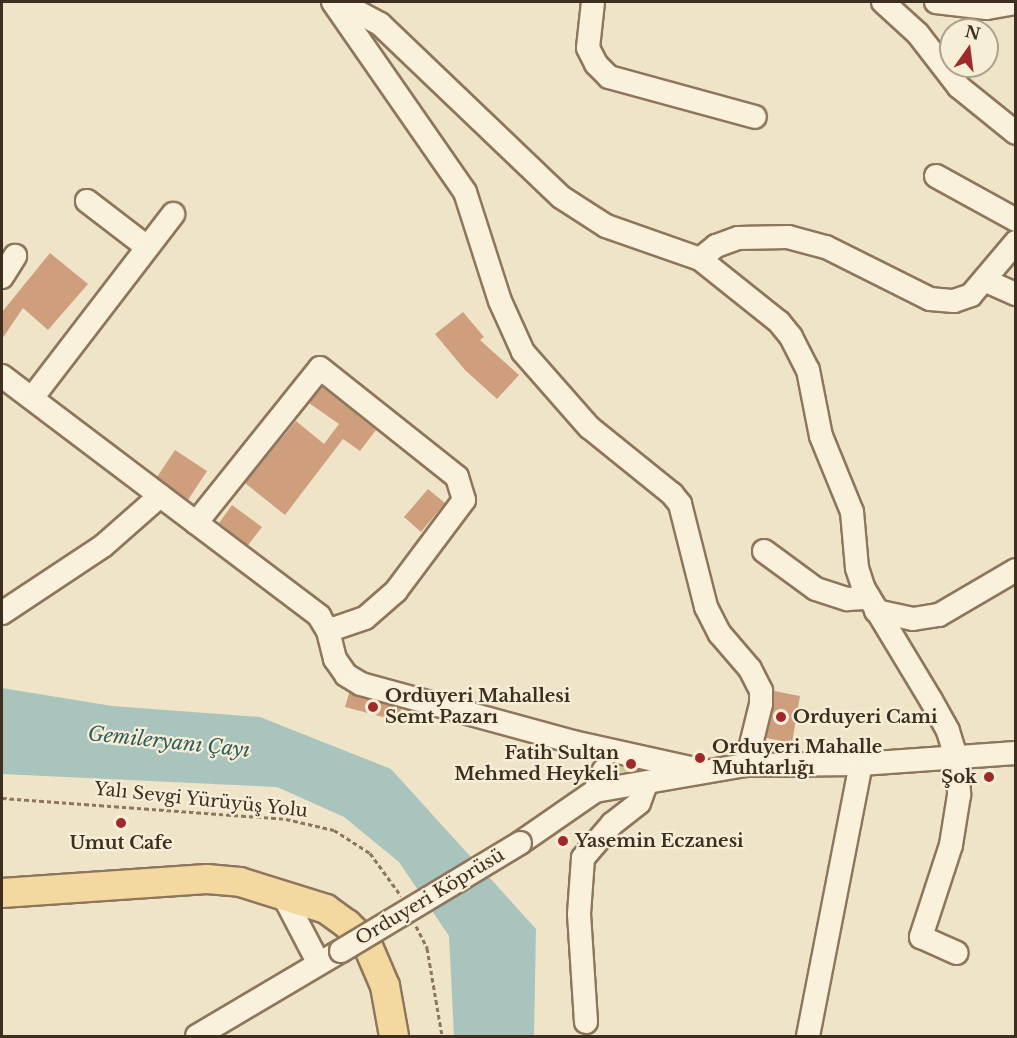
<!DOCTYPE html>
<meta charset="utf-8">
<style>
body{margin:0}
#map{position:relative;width:1017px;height:1038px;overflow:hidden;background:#f0e4c8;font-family:"Libre Baskerville",serif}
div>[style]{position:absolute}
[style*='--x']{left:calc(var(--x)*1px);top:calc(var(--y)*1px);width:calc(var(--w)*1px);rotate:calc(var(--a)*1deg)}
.green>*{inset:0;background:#c9cf9b}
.water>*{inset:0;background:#a9c4bc}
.building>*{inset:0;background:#cf9f7d}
.path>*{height:3px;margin-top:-1.5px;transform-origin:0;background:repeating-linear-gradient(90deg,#8d765c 0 4.5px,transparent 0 7.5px)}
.roads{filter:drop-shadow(2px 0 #8d765c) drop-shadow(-2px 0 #8d765c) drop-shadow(0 2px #8d765c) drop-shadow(0 -2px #8d765c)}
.minor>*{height:22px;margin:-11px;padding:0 11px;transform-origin:11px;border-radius:11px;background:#faf1dc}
.major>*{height:28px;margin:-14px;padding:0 14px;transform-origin:14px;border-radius:14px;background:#f3d9a0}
.bridges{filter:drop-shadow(2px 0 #8d765c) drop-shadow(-2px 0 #8d765c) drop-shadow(0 2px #8d765c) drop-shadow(0 -2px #8d765c)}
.minor-bridge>*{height:22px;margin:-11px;padding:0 11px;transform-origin:11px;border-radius:11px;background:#faf1dc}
.dots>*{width:16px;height:16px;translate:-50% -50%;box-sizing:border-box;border:3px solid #f7eed8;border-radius:50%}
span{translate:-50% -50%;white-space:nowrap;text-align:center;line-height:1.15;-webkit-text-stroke:4.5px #f7eed8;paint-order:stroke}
.poi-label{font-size:18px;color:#3d2e20;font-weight:700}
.left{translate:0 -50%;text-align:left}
.right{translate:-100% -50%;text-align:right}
.street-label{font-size:18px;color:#3d2e20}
.water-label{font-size:20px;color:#2f5d5a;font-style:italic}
.frame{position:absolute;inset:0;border:3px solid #3d2e20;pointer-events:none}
.north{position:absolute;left:939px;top:18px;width:60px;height:60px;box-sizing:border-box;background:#f7eed8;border:2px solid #ada18e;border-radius:50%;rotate:14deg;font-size:16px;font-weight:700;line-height:24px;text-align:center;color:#3d2e20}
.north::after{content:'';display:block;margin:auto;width:21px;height:27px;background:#9e2a2b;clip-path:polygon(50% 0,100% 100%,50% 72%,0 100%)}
</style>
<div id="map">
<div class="green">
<div style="clip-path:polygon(611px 759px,661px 766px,617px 773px)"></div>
</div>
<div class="water">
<div style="clip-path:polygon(2px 688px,112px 706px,260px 717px,391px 769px,536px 929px,534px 1036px,454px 1036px,449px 936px,399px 862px,344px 817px,277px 787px,2px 774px)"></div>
</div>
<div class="building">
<div style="clip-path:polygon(50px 253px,88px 284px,48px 330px,23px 308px,2px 339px,2px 312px)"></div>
<div style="clip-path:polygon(463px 312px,484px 337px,480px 340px,519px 375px,497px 399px,465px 370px,435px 334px)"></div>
<div style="clip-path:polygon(322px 387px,376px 430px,360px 451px,343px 439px,285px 515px,245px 483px,296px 421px,324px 444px,339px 424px,309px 403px)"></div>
<div style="clip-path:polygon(175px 450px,207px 471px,188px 500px,157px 477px)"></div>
<div style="clip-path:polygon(428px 489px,445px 503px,421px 532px,404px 517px)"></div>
<div style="clip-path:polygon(232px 505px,262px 527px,248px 545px,219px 523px)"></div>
<div style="clip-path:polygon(774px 691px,800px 696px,792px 743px,766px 738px)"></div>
<div style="clip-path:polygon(349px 693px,401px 709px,398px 721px,345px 707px)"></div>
</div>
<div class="path">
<div style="--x:2;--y:798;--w:285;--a:4.2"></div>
<div style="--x:286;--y:819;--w:49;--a:12.9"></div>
<div style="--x:334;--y:830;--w:43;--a:32.6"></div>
<div style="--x:370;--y:853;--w:53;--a:54.2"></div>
<div style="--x:416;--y:926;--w:25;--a:63"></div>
<div style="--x:427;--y:948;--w:89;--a:80.3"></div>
</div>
<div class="roads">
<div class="minor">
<div style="--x:333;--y:2;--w:231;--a:55.2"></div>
<div style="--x:465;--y:192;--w:114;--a:72.2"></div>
<div style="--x:500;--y:301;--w:56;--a:65.7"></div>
<div style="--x:523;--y:352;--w:100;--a:48.7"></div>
<div style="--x:589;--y:427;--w:107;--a:38.9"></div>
<div style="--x:672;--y:494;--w:13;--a:51"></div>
<div style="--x:680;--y:504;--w:106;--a:75.8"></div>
<div style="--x:706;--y:607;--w:30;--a:63"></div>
<div style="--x:720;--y:634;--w:46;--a:49.4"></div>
<div style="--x:750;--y:669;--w:25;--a:63"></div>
<div style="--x:761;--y:691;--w:13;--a:90"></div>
<div style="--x:761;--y:704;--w:63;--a:103.8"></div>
<div style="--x:339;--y:2;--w:47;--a:28.2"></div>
<div style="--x:380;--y:24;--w:250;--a:43.7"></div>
<div style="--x:561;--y:197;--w:54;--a:32.8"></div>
<div style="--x:606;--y:226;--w:100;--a:19.3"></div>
<div style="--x:700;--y:259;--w:101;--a:38.6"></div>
<div style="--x:779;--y:322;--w:19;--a:51"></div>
<div style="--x:791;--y:337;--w:37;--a:63"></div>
<div style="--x:808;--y:370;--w:67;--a:78.9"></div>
<div style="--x:821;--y:436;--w:82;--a:67.8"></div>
<div style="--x:852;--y:512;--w:56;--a:84.9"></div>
<div style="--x:857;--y:568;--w:22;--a:72"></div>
<div style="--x:864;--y:589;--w:130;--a:58.9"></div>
<div style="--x:931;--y:700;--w:35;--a:61"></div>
<div style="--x:948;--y:731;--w:27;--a:73"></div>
<div style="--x:956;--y:757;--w:38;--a:85"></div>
<div style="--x:959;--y:795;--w:51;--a:99.1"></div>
<div style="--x:951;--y:845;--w:97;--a:108.1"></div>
<div style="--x:921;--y:937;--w:39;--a:24"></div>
<div style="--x:593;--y:2;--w:46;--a:96.2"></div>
<div style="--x:588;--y:48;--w:18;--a:63"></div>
<div style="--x:596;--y:64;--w:18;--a:45"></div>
<div style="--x:609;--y:77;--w:151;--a:15.3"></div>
<div style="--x:883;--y:2;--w:47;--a:42.4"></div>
<div style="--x:918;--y:34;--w:67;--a:52.3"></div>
<div style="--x:959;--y:87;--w:73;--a:38.9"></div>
<div style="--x:936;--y:2;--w:51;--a:6.7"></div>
<div style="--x:987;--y:8;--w:29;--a:-10"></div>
<div style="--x:936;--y:176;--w:91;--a:28.8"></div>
<div style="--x:87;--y:201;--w:76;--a:37.5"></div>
<div style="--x:700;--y:259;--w:21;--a:-39"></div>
<div style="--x:716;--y:246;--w:23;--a:-20"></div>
<div style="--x:738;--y:238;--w:50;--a:-1.1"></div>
<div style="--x:788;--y:237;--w:39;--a:15"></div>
<div style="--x:826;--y:247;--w:116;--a:26.6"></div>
<div style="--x:930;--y:299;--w:24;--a:5"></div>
<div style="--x:954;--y:301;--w:18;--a:-19"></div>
<div style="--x:971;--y:295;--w:70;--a:-49.7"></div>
<div style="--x:2;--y:277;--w:25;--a:-58"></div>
<div style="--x:984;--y:280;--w:35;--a:24"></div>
<div style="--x:2;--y:376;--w:398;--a:37.1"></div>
<div style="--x:319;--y:616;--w:17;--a:59"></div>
<div style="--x:328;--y:631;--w:29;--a:76"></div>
<div style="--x:335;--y:659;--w:19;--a:55"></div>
<div style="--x:346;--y:675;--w:17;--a:31"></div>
<div style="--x:361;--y:684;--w:220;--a:15.3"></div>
<div style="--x:573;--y:742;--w:134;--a:12.5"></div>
<div style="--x:32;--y:398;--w:232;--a:-52.5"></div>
<div style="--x:196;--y:523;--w:198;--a:-51.3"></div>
<div style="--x:320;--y:368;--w:175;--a:38.5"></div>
<div style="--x:457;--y:477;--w:24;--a:73"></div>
<div style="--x:464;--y:500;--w:114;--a:126.8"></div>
<div style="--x:396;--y:591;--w:41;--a:138.9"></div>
<div style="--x:365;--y:618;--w:39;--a:161"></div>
<div style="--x:764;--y:551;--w:64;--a:36.2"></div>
<div style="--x:816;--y:589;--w:33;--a:18"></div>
<div style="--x:847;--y:599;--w:22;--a:-3"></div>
<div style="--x:876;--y:611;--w:38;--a:12"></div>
<div style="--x:913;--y:619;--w:26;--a:-9"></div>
<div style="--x:939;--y:615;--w:89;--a:-30.3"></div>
<div style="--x:2;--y:613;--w:121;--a:-33.6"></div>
<div style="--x:103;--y:546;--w:76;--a:-41.3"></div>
<div style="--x:595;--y:791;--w:153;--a:-9.8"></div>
<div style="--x:746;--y:765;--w:115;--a:-0.5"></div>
<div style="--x:861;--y:764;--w:155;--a:-4.1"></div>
<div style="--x:520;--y:843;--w:91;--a:-34.7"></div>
<div style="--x:595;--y:791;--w:23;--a:-67"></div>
<div style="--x:283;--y:895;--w:76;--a:62.4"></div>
<div style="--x:586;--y:1022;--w:108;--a:-93.7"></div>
<div style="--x:579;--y:914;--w:56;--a:-85.9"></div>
<div style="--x:583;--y:858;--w:45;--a:-49.5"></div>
<div style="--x:612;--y:824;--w:34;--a:-38"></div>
<div style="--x:639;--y:803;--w:20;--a:-70"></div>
<div style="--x:197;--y:1036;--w:167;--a:-30.6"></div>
<div style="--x:808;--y:1036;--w:277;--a:-79"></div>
</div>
<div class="major">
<div style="--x:2;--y:893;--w:205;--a:-3.9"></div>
<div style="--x:207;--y:879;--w:33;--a:5"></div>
<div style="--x:240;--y:882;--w:90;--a:17.4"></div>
<div style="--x:326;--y:909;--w:26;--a:36"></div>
<div style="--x:347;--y:924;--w:28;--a:45"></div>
<div style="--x:367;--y:944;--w:46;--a:66.8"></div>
<div style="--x:385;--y:986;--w:51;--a:79.8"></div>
</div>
</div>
<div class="bridges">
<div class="minor-bridge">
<div style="--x:341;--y:951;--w:209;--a:-31.1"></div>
</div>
</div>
<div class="dots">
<div style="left:373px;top:707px;background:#9e2a2b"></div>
<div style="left:781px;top:717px;background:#9e2a2b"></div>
<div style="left:700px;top:758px;background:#9e2a2b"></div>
<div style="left:631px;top:764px;background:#9e2a2b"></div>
<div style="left:989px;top:777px;background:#9e2a2b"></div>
<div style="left:121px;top:823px;background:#9e2a2b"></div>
<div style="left:563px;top:841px;background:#9e2a2b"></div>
</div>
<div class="poi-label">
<span class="left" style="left:385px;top:707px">Orduyeri Mahallesi<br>Semt Pazarı</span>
<span class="left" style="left:793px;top:717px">Orduyeri Cami</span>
<span class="left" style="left:712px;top:758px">Orduyeri Mahalle<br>Muhtarlığı</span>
<span class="right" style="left:619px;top:764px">Fatih Sultan<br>Mehmed Heykeli</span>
<span class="right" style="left:977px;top:777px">Şok</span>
<span class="left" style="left:575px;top:841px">Yasemin Eczanesi</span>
<span style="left:121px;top:843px">Umut Cafe</span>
</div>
<div class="street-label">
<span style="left:201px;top:800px;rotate:6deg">Yalı Sevgi Yürüyüş Yolu</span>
<span style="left:430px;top:897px;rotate:-31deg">Orduyeri Köprüsü</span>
</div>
<div class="water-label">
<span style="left:169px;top:742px;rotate:6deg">Gemileryanı Çayı</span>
</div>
<div class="frame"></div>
<div class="north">N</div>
</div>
